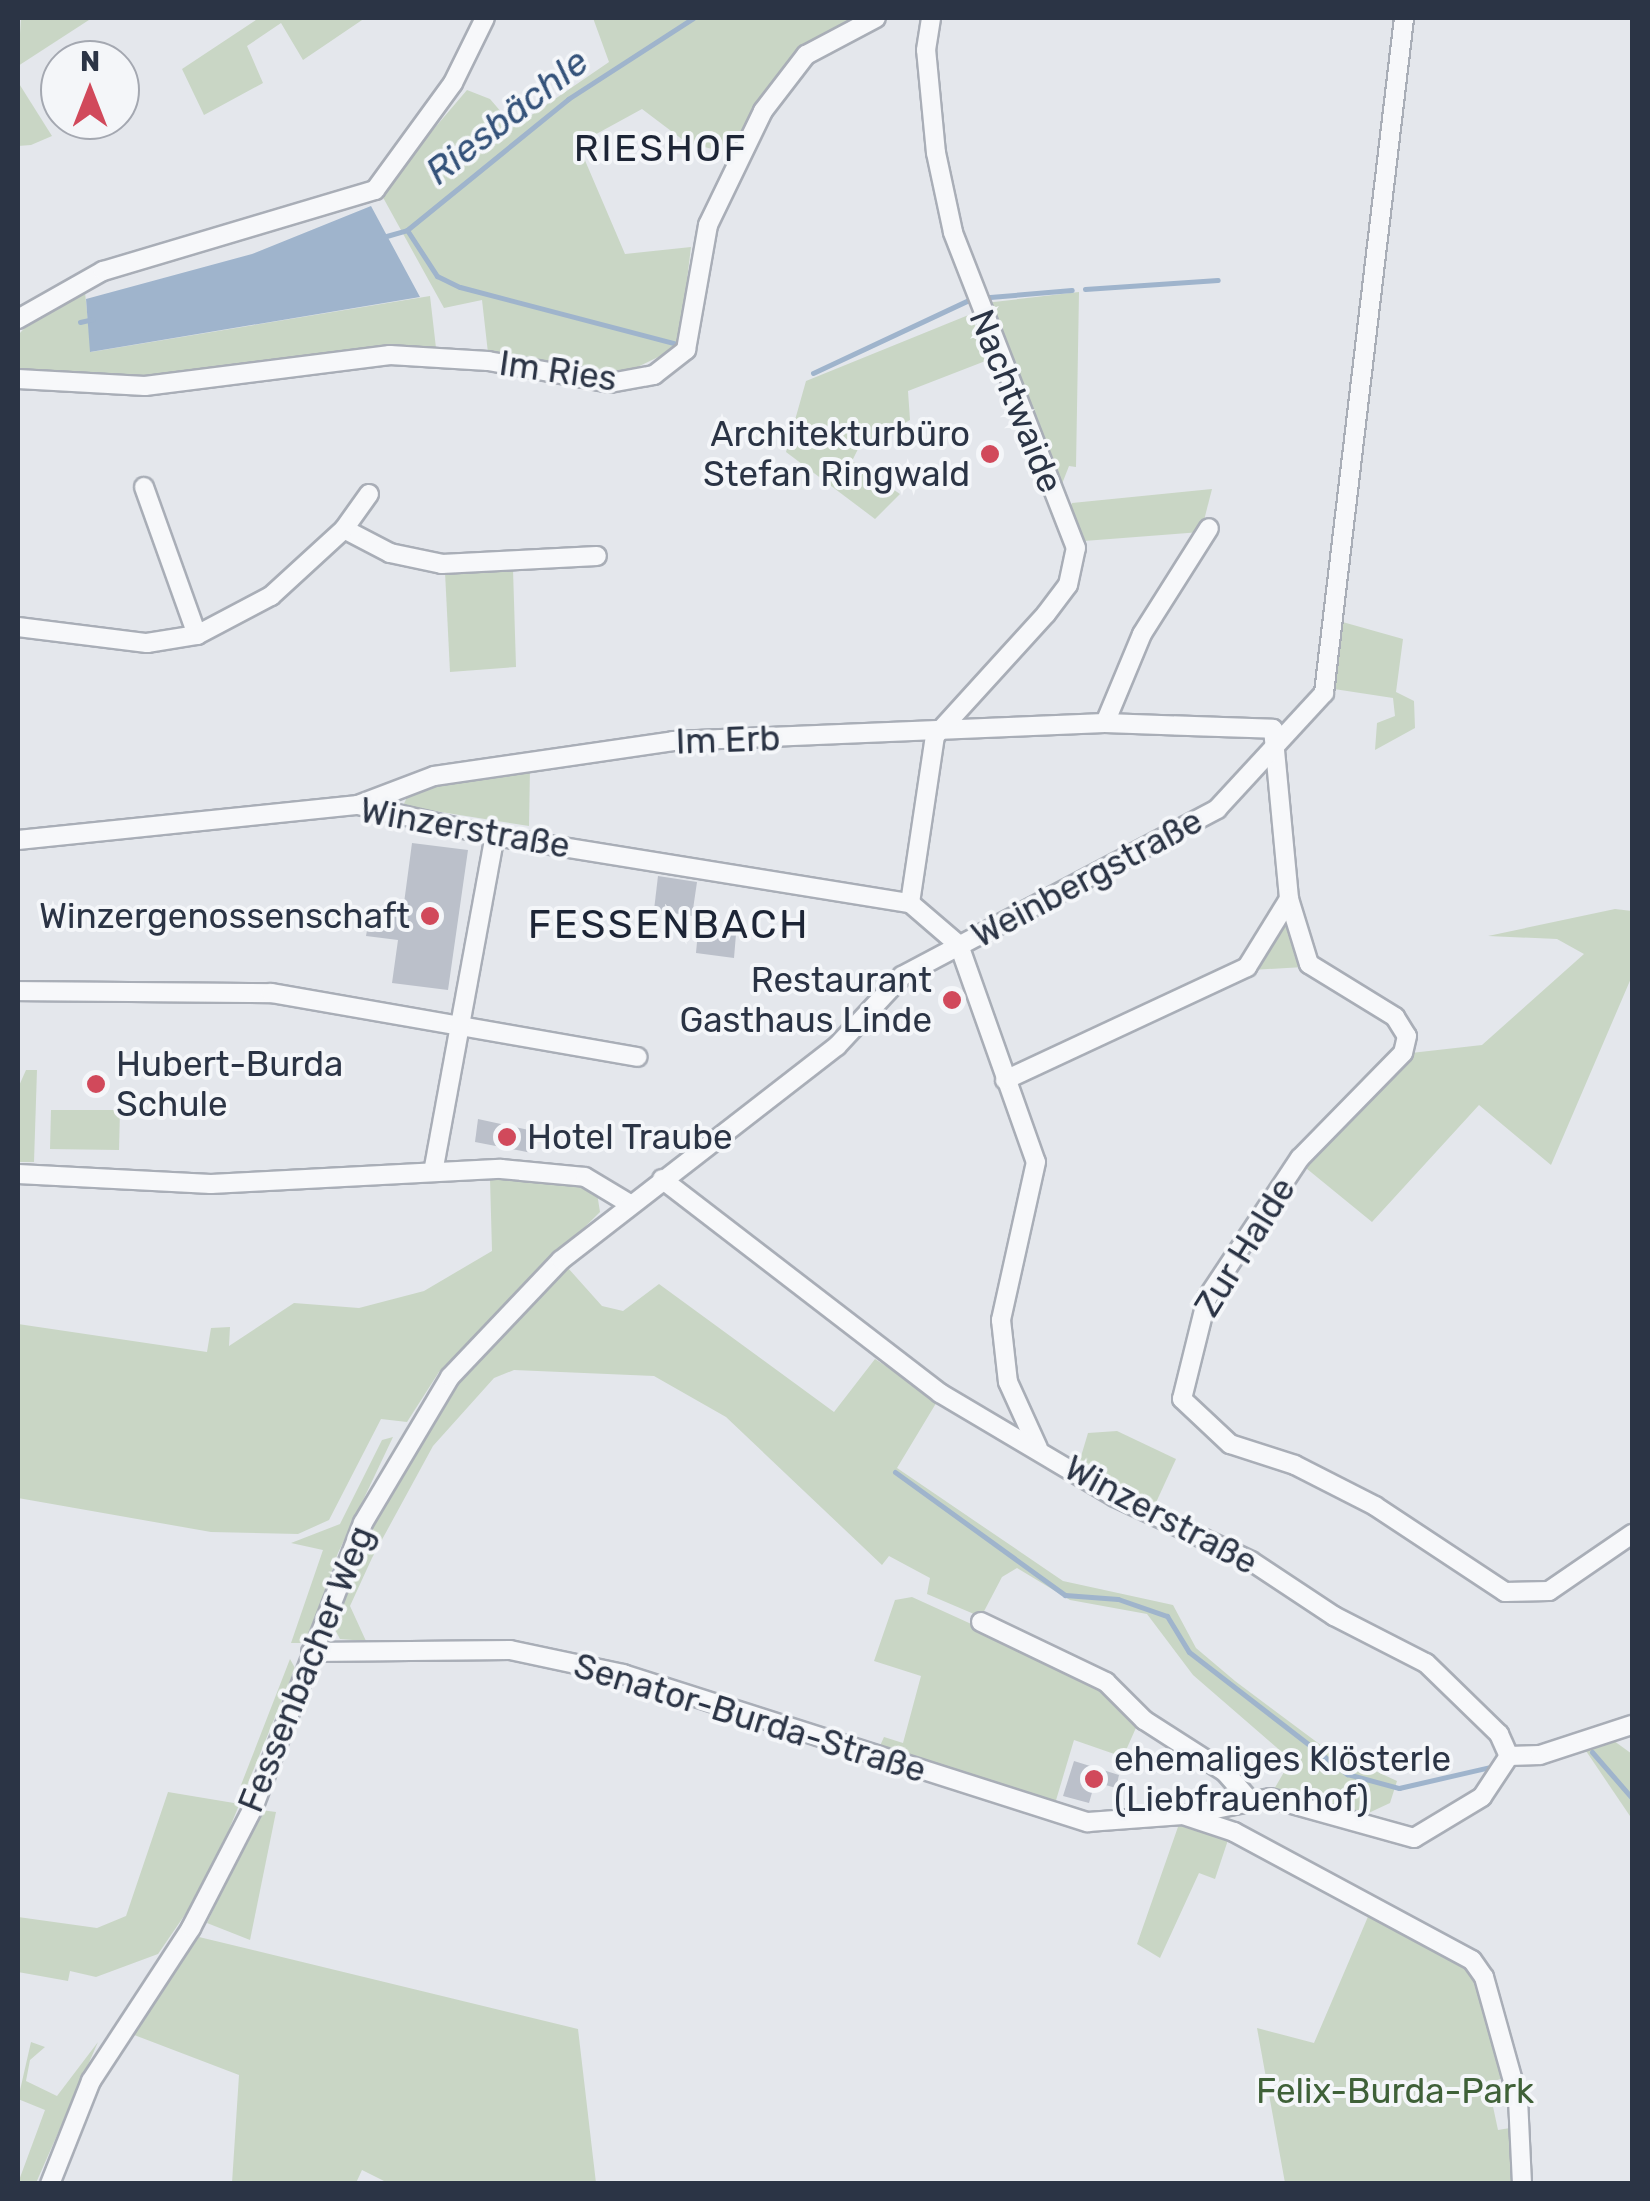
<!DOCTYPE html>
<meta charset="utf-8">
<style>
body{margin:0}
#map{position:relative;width:1650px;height:2201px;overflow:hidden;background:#e4e7ec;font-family:Rubik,sans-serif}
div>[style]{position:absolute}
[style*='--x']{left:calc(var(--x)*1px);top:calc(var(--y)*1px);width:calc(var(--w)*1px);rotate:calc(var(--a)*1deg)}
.green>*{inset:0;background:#c9d6c5}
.water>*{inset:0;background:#9fb4cc}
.stream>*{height:5px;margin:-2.5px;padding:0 2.5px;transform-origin:2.5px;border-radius:2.5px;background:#9fb4cc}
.building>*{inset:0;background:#bbc0ca}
.roads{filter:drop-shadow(2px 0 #a9aeb7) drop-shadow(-2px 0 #a9aeb7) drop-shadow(0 2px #a9aeb7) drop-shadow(0 -2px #a9aeb7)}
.minor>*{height:18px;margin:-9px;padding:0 9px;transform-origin:9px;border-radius:9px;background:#f7f8fa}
.dots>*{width:28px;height:28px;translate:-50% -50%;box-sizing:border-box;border:5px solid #f4f6f9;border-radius:50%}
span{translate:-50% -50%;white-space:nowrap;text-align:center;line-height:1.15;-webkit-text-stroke:8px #f4f6f9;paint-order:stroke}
.street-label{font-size:35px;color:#2b3445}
.poi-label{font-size:35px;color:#2b3445}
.right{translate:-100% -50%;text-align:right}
.left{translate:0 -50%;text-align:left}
.park-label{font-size:35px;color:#3f6138}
.water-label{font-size:38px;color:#34527a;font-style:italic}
.neighbourhood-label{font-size:38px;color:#1d2536;letter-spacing:2.5px}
.quarter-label{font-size:40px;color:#1d2536;letter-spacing:2.5px}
.frame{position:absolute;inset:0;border:20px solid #2b3445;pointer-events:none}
.north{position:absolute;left:40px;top:40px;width:100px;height:100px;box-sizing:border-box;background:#f4f6f9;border:2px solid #a4a8b1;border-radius:50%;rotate:0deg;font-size:28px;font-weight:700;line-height:40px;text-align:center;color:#2b3445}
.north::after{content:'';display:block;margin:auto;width:35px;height:45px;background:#d1495b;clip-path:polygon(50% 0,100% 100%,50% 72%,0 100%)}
</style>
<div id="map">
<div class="green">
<div style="clip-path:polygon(21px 18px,92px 18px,18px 66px)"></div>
<div style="clip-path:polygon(259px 18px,365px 18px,303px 60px,281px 23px,247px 46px,263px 83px,204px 115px,182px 69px)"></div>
<div style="clip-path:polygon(593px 18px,864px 18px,827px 36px,734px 154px,687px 143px,642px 109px,578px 144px,625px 254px,691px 247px,679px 347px,625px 373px,488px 353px,482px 300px,444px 308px,380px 192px,467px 90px,490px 99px,514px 127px,609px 62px)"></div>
<div style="clip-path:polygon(18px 82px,52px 136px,31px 145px,18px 146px)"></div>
<div style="clip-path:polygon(85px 292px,91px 352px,430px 296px,436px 348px,391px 345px,207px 374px,96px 378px,18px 369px,18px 335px,42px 310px)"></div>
<div style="clip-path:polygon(1079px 292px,1076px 467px,1069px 466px,1060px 489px,985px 303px)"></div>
<div style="clip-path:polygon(971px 314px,988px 360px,908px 391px,910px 420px,858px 449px,852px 461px,900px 494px,875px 519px,786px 452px,806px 381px)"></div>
<div style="clip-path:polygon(1212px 489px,1201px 532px,1084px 541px,1069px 510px,1072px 503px)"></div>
<div style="clip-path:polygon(513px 569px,516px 667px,450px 672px,445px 572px)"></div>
<div style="clip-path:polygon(1339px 621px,1403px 639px,1396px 692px,1414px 701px,1415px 728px,1375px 750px,1377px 723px,1395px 716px,1393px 698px,1334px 689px)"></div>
<div style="clip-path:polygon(530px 768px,529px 826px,403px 806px,412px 786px)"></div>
<div style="clip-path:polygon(1615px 909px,1632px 911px,1632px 976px,1551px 1165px,1479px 1105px,1372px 1222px,1301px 1164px,1411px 1053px,1482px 1045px,1584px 954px,1557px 939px,1488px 936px)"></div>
<div style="clip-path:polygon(1292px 922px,1304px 967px,1251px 970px,1282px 923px)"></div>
<div style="clip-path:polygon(26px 1070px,37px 1070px,34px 1162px,18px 1162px,18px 1088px)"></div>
<div style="clip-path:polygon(51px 1110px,120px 1110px,119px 1150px,50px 1149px)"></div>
<div style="clip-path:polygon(490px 1178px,576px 1185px,597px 1193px,600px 1212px,439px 1372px,407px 1422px,381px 1419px,329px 1520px,298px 1534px,211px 1532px,18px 1498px,18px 1324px,207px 1352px,211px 1328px,230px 1327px,229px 1346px,294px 1303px,359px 1308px,424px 1291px,492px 1251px)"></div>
<div style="clip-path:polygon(568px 1268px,602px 1306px,623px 1311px,659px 1284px,834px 1412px,875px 1359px,938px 1400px,897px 1468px,1063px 1581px,1173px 1605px,1196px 1648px,1235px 1681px,1322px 1746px,1397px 1781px,1390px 1803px,1360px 1817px,1273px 1791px,1291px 1760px,1193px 1675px,1147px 1614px,1070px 1600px,1017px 1568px,1002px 1577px,981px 1617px,927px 1594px,930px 1578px,889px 1556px,882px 1565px,726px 1417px,654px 1376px,514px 1370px,494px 1378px,433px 1446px,372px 1558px,350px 1606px,366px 1641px,340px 1639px,332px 1624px,383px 1496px,457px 1381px)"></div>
<div style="clip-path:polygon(1117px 1431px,1176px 1459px,1153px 1509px,1079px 1463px,1088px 1433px)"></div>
<div style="clip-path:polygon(393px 1437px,338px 1553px,307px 1643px,291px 1643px,323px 1550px,291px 1543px,340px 1524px,382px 1440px)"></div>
<div style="clip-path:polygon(912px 1597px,1094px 1680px,1139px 1721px,1123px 1757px,1074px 1740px,1054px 1807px,879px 1748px,884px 1737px,903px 1743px,921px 1676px,874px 1661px,895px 1600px)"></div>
<div style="clip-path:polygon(290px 1659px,295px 1668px,208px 1881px,158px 1954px,96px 1977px,70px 1971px,68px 1981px,18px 1972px,18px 1917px,97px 1928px,126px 1916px,168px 1792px,234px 1803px)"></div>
<div style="clip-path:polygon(1610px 1738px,1632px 1754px,1632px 1819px,1584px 1748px)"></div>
<div style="clip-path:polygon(261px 1810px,276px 1812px,250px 1940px,207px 1923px)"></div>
<div style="clip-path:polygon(1179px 1824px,1229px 1837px,1215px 1879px,1199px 1873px,1160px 1958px,1137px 1944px)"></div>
<div style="clip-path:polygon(1370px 1912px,1466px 1970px,1478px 1989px,1507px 2077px,1488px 2083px,1498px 2130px,1516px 2127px,1513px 2183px,1285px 2183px,1257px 2028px,1314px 2043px)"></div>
<div style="clip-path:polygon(199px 1937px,578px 2029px,596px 2183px,388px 2183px,362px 2170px,356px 2183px,232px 2183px,239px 2075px,129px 2033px)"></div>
<div style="clip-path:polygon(31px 2042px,45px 2047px,30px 2060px,26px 2081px,57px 2096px,98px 2042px,36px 2183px,18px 2183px,45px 2110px,18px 2099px)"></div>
</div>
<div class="water">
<div style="clip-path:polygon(371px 206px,420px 297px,90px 352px,86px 299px,252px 254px)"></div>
</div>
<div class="stream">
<div style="--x:407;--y:230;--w:55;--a:56.9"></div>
<div style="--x:437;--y:276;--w:25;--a:26"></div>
<div style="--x:460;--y:287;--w:224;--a:14.7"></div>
<div style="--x:383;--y:237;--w:25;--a:-16"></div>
<div style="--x:407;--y:230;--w:208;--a:-39.1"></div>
<div style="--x:568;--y:99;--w:149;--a:-32.9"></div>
<div style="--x:1085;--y:289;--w:133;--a:-3.9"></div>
<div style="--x:990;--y:297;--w:82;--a:-4.9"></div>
<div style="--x:80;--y:322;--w:13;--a:-13"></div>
<div style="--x:813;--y:373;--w:170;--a:-25.1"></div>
<div style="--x:895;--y:1472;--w:210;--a:35.9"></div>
<div style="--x:1065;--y:1595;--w:53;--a:4.3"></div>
<div style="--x:1118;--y:1599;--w:52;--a:19.1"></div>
<div style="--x:1167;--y:1616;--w:42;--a:58.6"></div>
<div style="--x:1189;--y:1652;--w:200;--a:37.7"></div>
<div style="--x:1347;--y:1774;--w:54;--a:15.1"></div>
<div style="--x:1399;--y:1788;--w:93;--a:-13"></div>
<div style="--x:1592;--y:1752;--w:61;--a:49"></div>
</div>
<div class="building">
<div style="clip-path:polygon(412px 843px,468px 850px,448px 990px,392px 983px,398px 940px,366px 936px,370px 913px,402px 918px)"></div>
<div style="clip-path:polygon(658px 876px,697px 882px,692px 916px,654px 910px)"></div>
<div style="clip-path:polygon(698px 931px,736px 934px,734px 958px,696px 953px)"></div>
<div style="clip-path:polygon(478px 1119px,538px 1132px,537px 1145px,532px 1153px,475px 1142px)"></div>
<div style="clip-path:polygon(1074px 1761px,1119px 1775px,1116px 1788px,1095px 1782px,1089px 1803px,1063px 1796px)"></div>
</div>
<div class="roads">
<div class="minor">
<div style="--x:18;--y:319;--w:98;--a:-29.5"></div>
<div style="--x:103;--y:271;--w:284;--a:-16.6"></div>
<div style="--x:375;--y:190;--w:132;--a:-53.9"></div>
<div style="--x:453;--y:83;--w:72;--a:-63.8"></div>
<div style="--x:18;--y:379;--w:127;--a:3.2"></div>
<div style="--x:145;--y:386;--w:247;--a:-7.2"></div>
<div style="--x:390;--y:355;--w:98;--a:3.5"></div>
<div style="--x:488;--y:361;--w:124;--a:10.2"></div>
<div style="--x:610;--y:383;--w:45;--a:-10.3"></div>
<div style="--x:654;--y:375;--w:41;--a:-38"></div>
<div style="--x:686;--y:350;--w:127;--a:-80"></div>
<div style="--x:708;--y:225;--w:127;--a:-64.2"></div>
<div style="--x:763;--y:111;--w:71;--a:-52.5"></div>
<div style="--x:806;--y:55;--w:79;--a:-27.9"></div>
<div style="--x:144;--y:487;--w:157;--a:70.3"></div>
<div style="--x:344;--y:529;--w:52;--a:27.6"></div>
<div style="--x:390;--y:553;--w:53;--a:11.9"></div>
<div style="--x:442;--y:564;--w:155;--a:-3"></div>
<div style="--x:18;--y:627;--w:130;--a:7.1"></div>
<div style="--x:147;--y:643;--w:51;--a:-9.1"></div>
<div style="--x:197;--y:635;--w:84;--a:-27.8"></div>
<div style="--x:271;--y:596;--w:99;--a:-42.5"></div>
<div style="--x:344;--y:529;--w:43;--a:-54.5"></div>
<div style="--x:1105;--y:723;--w:96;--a:-67.4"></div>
<div style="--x:1142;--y:634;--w:125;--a:-57.7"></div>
<div style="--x:358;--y:805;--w:81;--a:-20.9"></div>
<div style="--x:434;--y:776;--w:242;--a:-8.3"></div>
<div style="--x:673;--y:741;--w:432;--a:-2.4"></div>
<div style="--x:1105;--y:723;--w:168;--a:2"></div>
<div style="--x:1273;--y:729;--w:171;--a:84.6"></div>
<div style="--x:1289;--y:899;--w:68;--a:72.9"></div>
<div style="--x:1309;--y:964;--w:101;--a:31.6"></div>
<div style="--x:1395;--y:1017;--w:22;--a:58"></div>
<div style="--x:1407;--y:1036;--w:17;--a:103"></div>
<div style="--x:1403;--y:1053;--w:147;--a:134.4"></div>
<div style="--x:1300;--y:1158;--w:168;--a:123.6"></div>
<div style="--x:1207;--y:1298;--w:104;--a:103.9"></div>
<div style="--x:1182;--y:1399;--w:66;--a:43.2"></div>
<div style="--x:1230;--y:1444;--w:68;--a:17.9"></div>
<div style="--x:1295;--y:1465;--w:90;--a:27.1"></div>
<div style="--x:1375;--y:1506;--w:156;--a:33.5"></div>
<div style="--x:1505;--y:1592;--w:44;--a:-1.3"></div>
<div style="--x:1549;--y:1591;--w:101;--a:-34.5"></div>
<div style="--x:18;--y:840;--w:342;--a:-5.9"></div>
<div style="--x:358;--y:805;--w:140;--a:12.8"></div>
<div style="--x:495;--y:836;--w:420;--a:9.2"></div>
<div style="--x:910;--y:903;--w:65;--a:40.6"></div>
<div style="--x:959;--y:945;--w:230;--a:70.5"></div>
<div style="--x:1036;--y:1162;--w:162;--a:102.5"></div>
<div style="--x:1001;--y:1320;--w:62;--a:83.6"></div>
<div style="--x:1008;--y:1382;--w:72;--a:65.6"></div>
<div style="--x:910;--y:903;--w:169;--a:-81.5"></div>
<div style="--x:935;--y:736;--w:165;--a:-47.7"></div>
<div style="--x:1046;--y:614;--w:36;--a:-53"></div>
<div style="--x:1068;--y:585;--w:38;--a:-78"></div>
<div style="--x:1076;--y:548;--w:339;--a:-111.3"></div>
<div style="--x:953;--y:232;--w:81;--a:-102.1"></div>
<div style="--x:936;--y:153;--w:103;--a:-95.5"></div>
<div style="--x:926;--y:50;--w:32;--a:-81"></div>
<div style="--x:18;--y:991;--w:253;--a:0.5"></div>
<div style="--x:271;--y:993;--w:372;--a:9.9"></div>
<div style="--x:1005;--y:1080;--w:267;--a:-25"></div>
<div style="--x:1247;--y:967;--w:80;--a:-58.3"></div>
<div style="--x:434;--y:1167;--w:337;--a:-79.6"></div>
<div style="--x:18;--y:1174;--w:193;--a:3"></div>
<div style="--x:211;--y:1184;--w:290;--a:-3"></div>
<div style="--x:501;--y:1169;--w:84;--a:5.4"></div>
<div style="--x:585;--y:1177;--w:52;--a:31"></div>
<div style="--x:662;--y:1179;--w:351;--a:37.6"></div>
<div style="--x:940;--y:1393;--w:204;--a:30.7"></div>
<div style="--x:1115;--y:1497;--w:150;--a:25.2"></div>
<div style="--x:1251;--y:1561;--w:100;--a:33.5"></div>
<div style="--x:1334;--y:1616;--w:103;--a:27.1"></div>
<div style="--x:1426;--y:1663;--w:102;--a:44.2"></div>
<div style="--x:1499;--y:1734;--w:24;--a:66"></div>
<div style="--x:1509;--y:1756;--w:49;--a:123.4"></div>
<div style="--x:1482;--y:1797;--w:79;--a:148.9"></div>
<div style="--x:1414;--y:1838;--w:149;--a:-164.5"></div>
<div style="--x:1270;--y:1798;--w:86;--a:168.6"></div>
<div style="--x:981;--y:1622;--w:139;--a:25.6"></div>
<div style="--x:1106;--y:1682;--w:54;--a:45"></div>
<div style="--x:1144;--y:1720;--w:96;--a:32.7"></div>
<div style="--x:1225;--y:1772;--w:37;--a:49"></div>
<div style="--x:311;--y:1652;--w:199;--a:-0.6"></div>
<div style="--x:510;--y:1650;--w:116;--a:12"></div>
<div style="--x:623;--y:1674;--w:488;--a:17.7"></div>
<div style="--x:1088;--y:1822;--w:95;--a:-4.2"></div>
<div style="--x:1183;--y:1815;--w:54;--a:18.4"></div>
<div style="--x:1234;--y:1832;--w:270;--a:28.3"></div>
<div style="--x:1472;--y:1960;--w:21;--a:55"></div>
<div style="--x:1484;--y:1977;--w:127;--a:74.4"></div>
<div style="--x:1518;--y:2099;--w:85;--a:87.3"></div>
<div style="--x:1509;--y:1756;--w:31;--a:-2"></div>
<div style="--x:1540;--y:1755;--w:97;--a:-18.1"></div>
<div style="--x:50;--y:2184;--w:111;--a:-68.3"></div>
<div style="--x:91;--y:2081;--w:183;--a:-56.8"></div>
<div style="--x:191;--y:1928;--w:135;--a:-62.7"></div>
<div style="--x:253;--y:1808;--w:305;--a:-68.9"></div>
<div style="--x:363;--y:1523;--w:170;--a:-59.2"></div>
<div style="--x:450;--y:1377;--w:161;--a:-46.5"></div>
<div style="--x:561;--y:1260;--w:349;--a:-37.8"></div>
<div style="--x:837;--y:1046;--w:96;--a:-47.1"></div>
<div style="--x:902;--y:976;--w:357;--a:-27.9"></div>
<div style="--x:1217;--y:809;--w:158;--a:-47.3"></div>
<div style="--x:1324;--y:693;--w:680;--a:-83.24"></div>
</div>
</div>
<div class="dots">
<div style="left:990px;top:454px;background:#d1495b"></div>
<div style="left:430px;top:916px;background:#d1495b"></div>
<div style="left:952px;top:1000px;background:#d1495b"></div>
<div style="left:96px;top:1084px;background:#d1495b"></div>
<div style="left:507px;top:1137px;background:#d1495b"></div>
<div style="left:1094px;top:1779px;background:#d1495b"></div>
</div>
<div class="street-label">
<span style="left:558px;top:371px;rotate:8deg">Im Ries</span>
<span style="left:1016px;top:401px;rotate:68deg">Nachtwaide</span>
<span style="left:728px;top:740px;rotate:-2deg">Im Erb</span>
<span style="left:465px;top:828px;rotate:10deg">Winzerstraße</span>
<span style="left:1087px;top:878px;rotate:-28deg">Weinbergstraße</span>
<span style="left:1245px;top:1247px;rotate:-58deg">Zur Halde</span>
<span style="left:1161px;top:1515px;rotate:28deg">Winzerstraße</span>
<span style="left:306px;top:1669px;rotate:-68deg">Fessenbacher Weg</span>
<span style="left:750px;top:1718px;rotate:17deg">Senator-Burda-Straße</span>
</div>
<div class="poi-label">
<span class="right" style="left:970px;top:454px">Architekturbüro<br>Stefan Ringwald</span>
<span class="right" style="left:410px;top:916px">Winzergenossenschaft</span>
<span class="right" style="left:932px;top:1000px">Restaurant<br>Gasthaus Linde</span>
<span class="left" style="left:116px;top:1084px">Hubert-Burda<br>Schule</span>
<span class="left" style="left:527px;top:1137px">Hotel Traube</span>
<span class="left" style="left:1114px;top:1779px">ehemaliges Klösterle<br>(Liebfrauenhof)</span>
</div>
<div class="park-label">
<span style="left:1395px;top:2091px">Felix-Burda-Park</span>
</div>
<div class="water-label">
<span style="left:507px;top:117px;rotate:-38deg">Riesbächle</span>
</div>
<div class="neighbourhood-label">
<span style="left:661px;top:149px">RIESHOF</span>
</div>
<div class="quarter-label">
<span style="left:669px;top:925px">FESSENBACH</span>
</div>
<div class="frame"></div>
<div class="north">N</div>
</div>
